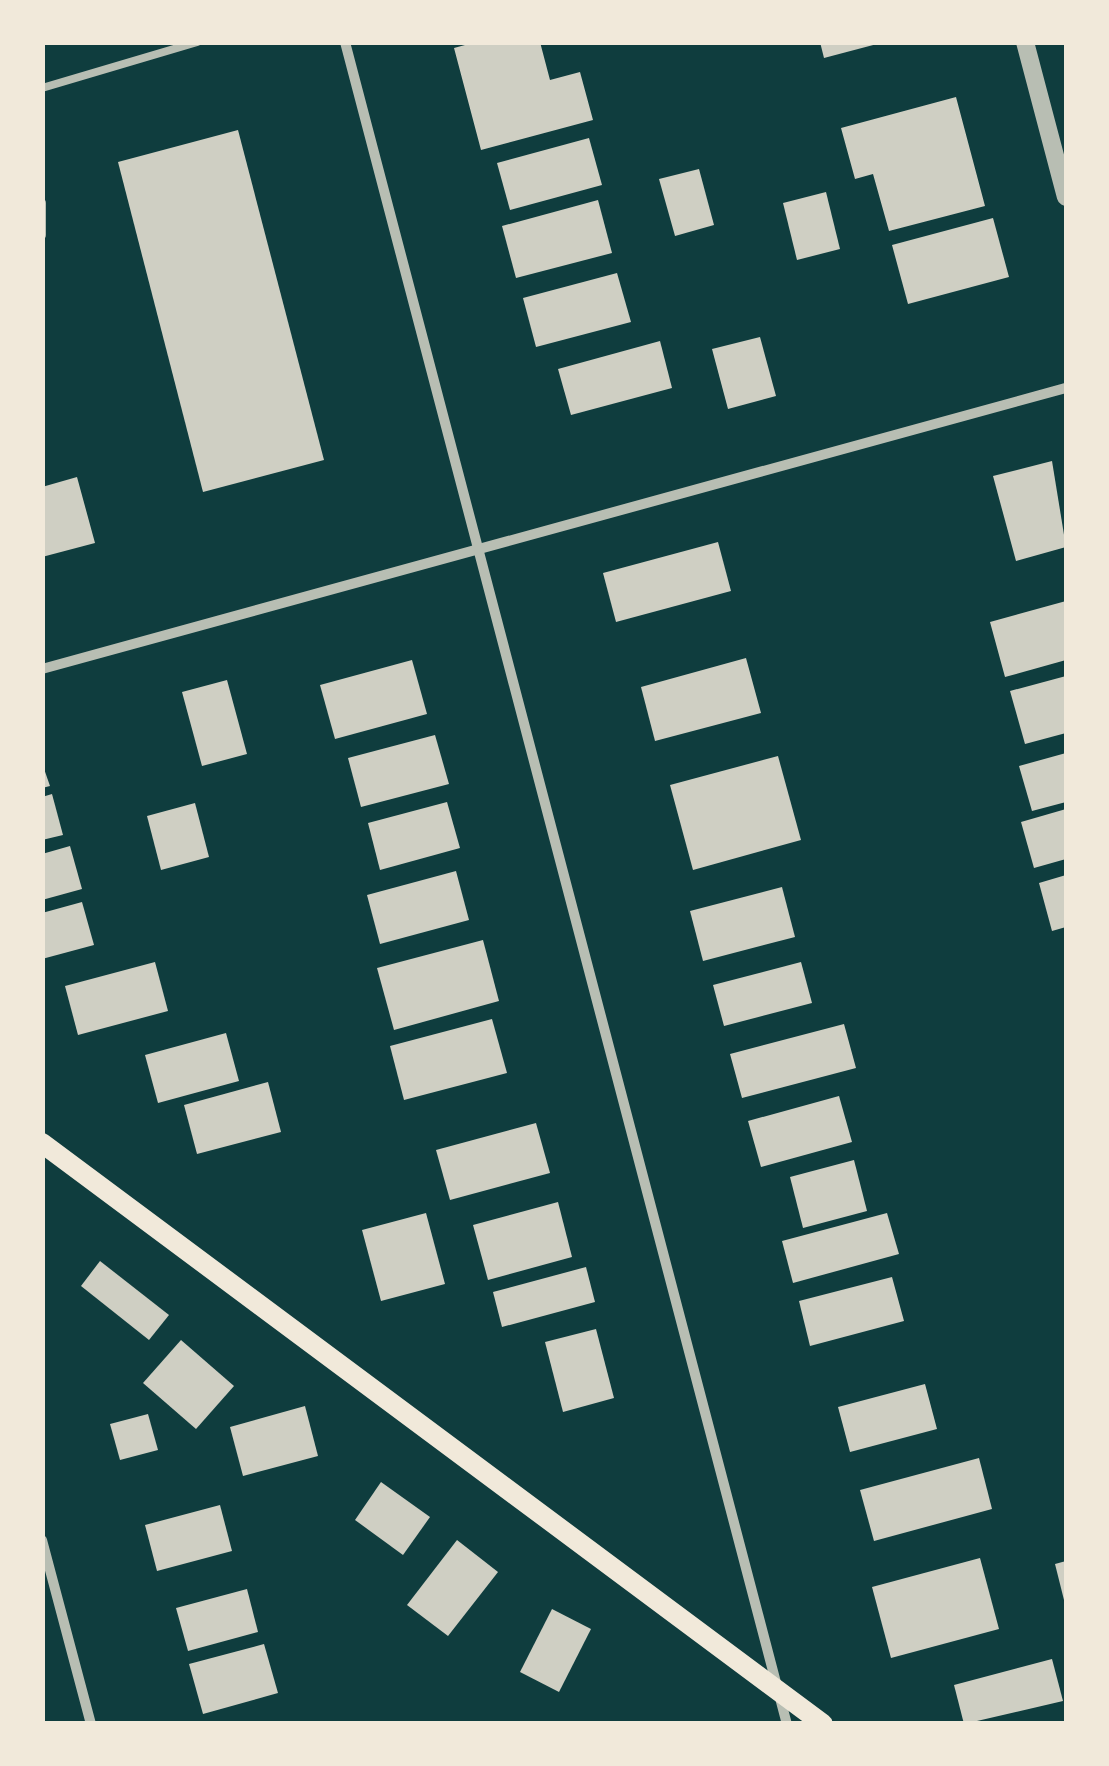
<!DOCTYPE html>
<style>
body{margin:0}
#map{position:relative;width:1109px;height:1766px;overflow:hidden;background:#0f3d3e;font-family:"Space Grotesk",sans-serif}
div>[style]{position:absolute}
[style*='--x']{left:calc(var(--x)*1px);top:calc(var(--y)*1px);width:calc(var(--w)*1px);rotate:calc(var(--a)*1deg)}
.building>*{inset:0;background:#cfcfc3}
.service>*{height:8px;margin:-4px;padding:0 4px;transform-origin:4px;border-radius:4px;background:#b8beb3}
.minor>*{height:10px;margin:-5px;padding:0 5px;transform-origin:5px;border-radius:5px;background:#b8beb3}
.tertiary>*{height:18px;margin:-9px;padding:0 9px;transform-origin:9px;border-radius:9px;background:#b8beb3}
.secondary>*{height:20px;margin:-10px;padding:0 10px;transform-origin:10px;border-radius:10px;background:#f1e9da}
span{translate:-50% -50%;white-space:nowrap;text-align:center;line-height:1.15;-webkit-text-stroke:8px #f1e9da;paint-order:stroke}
.frame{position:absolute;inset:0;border:45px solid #f1e9da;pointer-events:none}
</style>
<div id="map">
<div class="building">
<div style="clip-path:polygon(476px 42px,540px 42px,550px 80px,580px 72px,593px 120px,481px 150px,454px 48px)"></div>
<div style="clip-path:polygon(820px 42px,877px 42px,877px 44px,824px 58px)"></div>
<div style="clip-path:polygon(956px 97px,985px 206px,889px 231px,873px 174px,855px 179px,841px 128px)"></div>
<div style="clip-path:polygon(238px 130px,324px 460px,203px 492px,118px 162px)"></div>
<div style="clip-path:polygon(589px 138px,602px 185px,510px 210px,497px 163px)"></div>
<div style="clip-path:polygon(699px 169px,714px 225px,675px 236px,659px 179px)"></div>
<div style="clip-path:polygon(826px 192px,840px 249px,797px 260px,783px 203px)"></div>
<div style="clip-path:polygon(598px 200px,612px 253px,516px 278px,502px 226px)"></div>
<div style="clip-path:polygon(993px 218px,1009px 277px,908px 304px,892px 245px)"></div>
<div style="clip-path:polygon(617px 273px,631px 322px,536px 347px,523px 298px)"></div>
<div style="clip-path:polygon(760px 337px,776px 396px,728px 409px,712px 349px)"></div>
<div style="clip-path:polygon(660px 341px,672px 388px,571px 415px,558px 369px)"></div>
<div style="clip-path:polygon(1052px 461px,1066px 547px,1016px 561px,993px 476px)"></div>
<div style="clip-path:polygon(77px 477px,95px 543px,42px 557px,42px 487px)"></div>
<div style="clip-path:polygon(718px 542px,731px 591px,616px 622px,603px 573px)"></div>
<div style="clip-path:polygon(1066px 601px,1066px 660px,1005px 677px,990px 622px)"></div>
<div style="clip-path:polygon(746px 658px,761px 713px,655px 741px,641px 687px)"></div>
<div style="clip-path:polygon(412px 660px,427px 714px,335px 739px,320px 685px)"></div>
<div style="clip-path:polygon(1066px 676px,1066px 733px,1025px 744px,1010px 691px)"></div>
<div style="clip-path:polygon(227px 680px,247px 754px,202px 766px,182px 692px)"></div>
<div style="clip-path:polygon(435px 735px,449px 784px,361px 807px,348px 758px)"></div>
<div style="clip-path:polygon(1066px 753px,1066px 802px,1032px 811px,1019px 766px)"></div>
<div style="clip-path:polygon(778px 756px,801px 840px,693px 870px,670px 785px)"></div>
<div style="clip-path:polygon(42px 763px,50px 786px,42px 788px)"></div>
<div style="clip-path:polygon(52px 794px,63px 835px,42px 840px,42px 797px)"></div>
<div style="clip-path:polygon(447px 802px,460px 848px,380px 870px,368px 823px)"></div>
<div style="clip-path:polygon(195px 803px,209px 857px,161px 870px,147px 816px)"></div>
<div style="clip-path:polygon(1066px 809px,1066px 859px,1034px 868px,1021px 822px)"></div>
<div style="clip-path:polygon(70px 846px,82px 889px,42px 900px,42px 854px)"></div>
<div style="clip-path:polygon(456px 871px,469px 920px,380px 944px,367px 895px)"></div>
<div style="clip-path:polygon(1066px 875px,1066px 927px,1052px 931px,1039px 883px)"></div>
<div style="clip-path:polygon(782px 887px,795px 937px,703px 961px,690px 911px)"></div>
<div style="clip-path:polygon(82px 902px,94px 945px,42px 959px,42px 913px)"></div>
<div style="clip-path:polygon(483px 940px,499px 1001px,394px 1030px,377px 968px)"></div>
<div style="clip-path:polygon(155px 962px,168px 1011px,78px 1035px,65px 986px)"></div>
<div style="clip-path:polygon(801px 962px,812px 1003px,724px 1026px,713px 985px)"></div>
<div style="clip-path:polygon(492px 1019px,507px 1073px,404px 1100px,390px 1046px)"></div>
<div style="clip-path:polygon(844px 1024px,856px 1068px,742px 1098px,730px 1054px)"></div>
<div style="clip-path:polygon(226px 1033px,239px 1081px,158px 1103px,145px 1055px)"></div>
<div style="clip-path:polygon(268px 1082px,281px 1132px,197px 1154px,184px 1105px)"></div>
<div style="clip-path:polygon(839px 1096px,852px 1142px,761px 1167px,748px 1121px)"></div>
<div style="clip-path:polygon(536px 1123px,550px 1173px,450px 1200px,436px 1150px)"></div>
<div style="clip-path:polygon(854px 1160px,867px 1211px,803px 1228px,790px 1177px)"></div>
<div style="clip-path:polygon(558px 1202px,572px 1257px,488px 1280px,473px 1225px)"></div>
<div style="clip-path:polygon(426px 1213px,445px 1284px,381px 1301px,362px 1230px)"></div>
<div style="clip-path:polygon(887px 1213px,899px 1254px,793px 1283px,782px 1241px)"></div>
<div style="clip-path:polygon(100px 1261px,169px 1315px,149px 1340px,81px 1286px)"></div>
<div style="clip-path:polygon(586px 1267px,595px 1302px,502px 1327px,493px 1292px)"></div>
<div style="clip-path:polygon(892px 1277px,904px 1321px,810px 1346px,799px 1301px)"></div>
<div style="clip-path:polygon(596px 1329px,614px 1398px,563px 1412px,545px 1342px)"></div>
<div style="clip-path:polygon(181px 1340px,234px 1386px,196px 1429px,143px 1383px)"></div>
<div style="clip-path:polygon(925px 1384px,937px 1429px,850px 1452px,838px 1407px)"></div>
<div style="clip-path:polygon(305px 1406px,318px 1456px,243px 1476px,230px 1427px)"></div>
<div style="clip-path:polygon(148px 1414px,158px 1450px,120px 1460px,110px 1424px)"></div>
<div style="clip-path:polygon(979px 1458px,992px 1509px,874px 1541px,860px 1490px)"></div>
<div style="clip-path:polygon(381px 1482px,430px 1517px,403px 1555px,355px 1520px)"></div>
<div style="clip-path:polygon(220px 1505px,232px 1551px,157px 1571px,145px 1525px)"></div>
<div style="clip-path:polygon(457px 1540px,498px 1572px,448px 1636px,407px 1605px)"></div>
<div style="clip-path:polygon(980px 1558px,999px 1629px,891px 1658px,872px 1587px)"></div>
<div style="clip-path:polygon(1066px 1561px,1066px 1604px,1065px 1604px,1055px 1564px)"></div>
<div style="clip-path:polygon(247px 1589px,258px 1632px,188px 1651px,176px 1608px)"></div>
<div style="clip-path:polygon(552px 1609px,591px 1629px,559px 1692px,520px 1672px)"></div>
<div style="clip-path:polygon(264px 1644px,278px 1693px,203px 1714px,189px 1664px)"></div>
<div style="clip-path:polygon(1052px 1659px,1063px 1701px,964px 1724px,954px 1685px)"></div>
</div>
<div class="service">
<div style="--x:42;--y:88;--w:162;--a:-16.5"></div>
<div style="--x:42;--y:203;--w:32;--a:90"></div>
</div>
<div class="minor">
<div style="--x:345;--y:42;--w:1739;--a:75.28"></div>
<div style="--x:42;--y:669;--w:1062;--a:-15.35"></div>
<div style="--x:42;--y:1540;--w:190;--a:75.1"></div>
</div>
<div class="tertiary">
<div style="--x:1025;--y:42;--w:160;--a:75.2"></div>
</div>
<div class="secondary">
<div style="--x:42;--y:1143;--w:973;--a:36.65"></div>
</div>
<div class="frame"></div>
</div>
